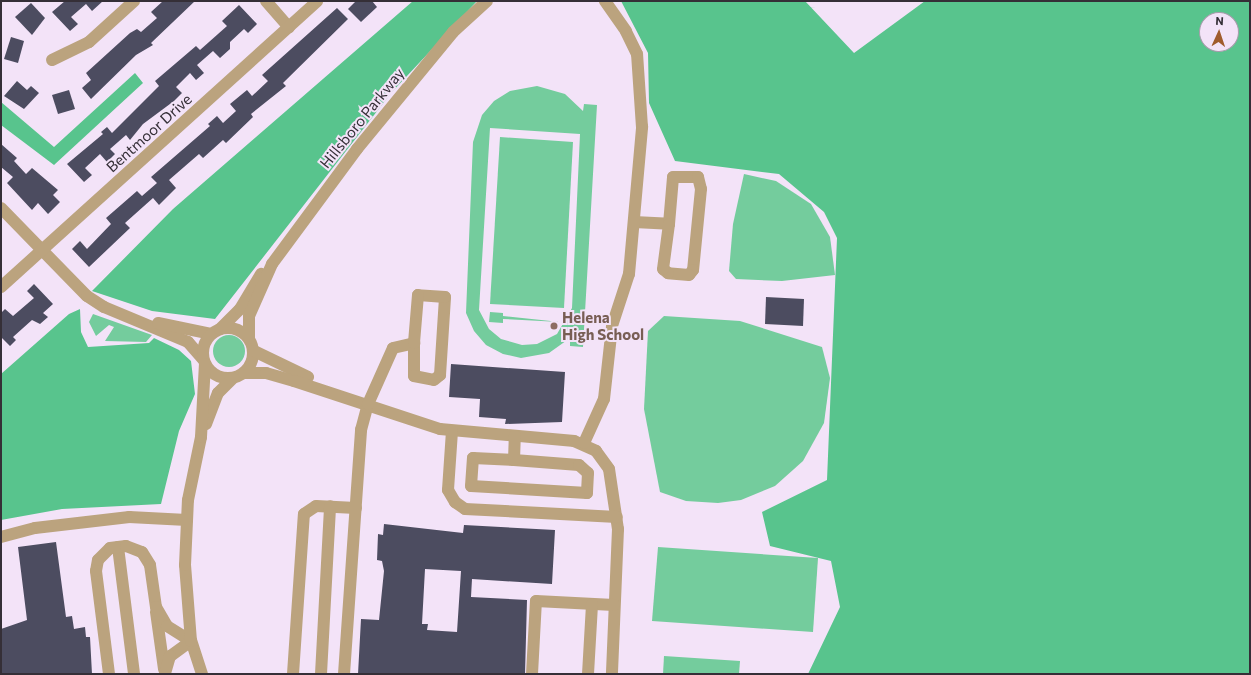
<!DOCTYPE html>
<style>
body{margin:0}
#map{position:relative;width:1251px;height:675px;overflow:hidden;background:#f3e3f8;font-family:Commissioner,sans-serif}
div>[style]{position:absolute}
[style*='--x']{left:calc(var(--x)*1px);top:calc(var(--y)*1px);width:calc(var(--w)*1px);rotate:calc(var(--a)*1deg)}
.green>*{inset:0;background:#74cc9d}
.round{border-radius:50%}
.forest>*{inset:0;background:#58c48d}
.building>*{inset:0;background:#4c4c60}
.minor>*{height:12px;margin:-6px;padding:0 6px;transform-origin:6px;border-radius:6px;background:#bba37e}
.minor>.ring{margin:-6px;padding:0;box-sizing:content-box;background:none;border:12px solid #bba37e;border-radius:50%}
.dots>*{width:11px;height:11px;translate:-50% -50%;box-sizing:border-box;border:2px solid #f3e3f8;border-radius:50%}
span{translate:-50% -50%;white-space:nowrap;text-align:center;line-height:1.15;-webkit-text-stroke:4px #f3e3f8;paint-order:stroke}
.street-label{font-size:15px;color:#352f37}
.education-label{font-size:15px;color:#785e54;font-weight:700}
.left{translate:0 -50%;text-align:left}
.frame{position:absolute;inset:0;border:2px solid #352f37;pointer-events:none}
.north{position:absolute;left:1199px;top:12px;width:40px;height:40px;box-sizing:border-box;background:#f3e3f8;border:1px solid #a79bab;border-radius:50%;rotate:3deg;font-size:11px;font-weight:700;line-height:16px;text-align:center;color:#352f37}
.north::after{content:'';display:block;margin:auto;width:14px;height:18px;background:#a05c2d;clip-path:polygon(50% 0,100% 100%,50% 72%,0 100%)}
</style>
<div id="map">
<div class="green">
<div style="clip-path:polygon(evenodd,537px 86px,565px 94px,583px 111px,584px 104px,597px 105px,583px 347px,570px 346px,570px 338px,549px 353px,521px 358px,503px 354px,486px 345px,474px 331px,466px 313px,473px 142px,482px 115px,494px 101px,510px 91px,537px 86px,490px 128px,580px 134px,572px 308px,557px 334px,537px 344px,522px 345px,501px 339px,489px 329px,479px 310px,490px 128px)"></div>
<div style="clip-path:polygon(500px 137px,573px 142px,564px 308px,490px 304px)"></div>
<div style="clip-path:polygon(744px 174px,776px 181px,811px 204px,830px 237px,835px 275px,782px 281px,736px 279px,729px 271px,733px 224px)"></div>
<div style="clip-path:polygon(490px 312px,503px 313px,503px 316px,560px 322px,503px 319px,503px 323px,489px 322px)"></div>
<div style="clip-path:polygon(93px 314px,152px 335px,146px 342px,105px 341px,114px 327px,109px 325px,96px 336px,89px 322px)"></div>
<div style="clip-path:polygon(664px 316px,740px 321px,822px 347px,830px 378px,824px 423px,803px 461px,775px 486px,741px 500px,718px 503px,686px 501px,660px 492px,644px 409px,648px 331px)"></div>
<div class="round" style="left:213px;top:335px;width:32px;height:32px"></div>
<div style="clip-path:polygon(658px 547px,818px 558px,813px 632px,652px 621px)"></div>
<div style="clip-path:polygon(664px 656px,740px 661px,739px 674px,663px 674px)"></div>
</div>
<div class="forest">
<div style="clip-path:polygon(413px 1px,477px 1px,392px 92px,215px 319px,152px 311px,92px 291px,173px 209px)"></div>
<div style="clip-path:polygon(evenodd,621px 1px,805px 1px,854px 53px,925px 1px,1250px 1px,1250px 674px,808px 674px,840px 607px,831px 561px,770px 546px,762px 512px,827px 480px,837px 238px,824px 212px,779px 174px,675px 161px,649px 103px,648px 53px,621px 1px,1207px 20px,1231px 20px,1231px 44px,1207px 44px,1207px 20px)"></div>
<div style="clip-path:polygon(135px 73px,143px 83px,54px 165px,1px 125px,1px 102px,54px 147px)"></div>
<div style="clip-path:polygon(80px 309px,81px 332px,88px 347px,149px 343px,154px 338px,179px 350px,191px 361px,195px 394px,179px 431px,161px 504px,62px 509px,1px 520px,1px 374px,69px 314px)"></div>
</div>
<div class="building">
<div style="clip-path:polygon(65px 1px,103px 1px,92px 11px,86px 4px,71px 17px,78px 24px,70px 31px,52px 12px)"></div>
<div style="clip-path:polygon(163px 1px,195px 1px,151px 43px,153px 45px,136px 55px,91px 99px,82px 88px,91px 80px,86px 73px,130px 33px,137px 29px,141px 32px,157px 18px,151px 12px)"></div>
<div style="clip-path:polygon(356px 1px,372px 1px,377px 7px,361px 22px,348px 9px)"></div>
<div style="clip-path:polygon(31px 3px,45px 18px,32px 35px,15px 17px)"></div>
<div style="clip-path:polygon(239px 5px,257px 24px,248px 33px,244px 29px,230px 42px,230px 49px,220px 58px,213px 51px,197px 65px,204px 73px,196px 80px,190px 73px,176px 87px,182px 93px,174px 101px,143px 124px,130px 140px,126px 135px,110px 149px,115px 154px,107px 162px,100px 154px,85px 168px,92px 175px,84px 182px,67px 164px,103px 134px,101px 132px,107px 127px,112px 133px,159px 86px,155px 81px,196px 46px,200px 50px,227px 26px,222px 21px)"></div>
<div style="clip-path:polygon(337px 8px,348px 19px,283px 83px,286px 86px,251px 114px,253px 117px,226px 143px,223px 140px,203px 158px,199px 154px,169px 180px,176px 188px,159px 205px,153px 198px,125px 223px,130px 228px,89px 267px,72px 249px,80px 241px,87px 249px,111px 224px,106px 218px,137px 191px,142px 196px,157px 183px,151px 177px,210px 126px,208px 124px,217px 116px,223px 123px,236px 111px,230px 104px,247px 90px,252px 96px,268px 81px,262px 75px)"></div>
<div style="clip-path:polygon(11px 37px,24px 41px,18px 63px,4px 59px)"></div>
<div style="clip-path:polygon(17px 81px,27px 90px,31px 86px,39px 93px,24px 109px,4px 96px)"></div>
<div style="clip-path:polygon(69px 90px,75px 109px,58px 114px,52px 95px)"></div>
<div style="clip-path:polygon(1px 144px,17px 158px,14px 161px,26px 174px,32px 168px,58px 190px,53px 195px,60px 202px,48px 214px,38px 203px,32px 210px,7px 183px,13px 177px,1px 167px)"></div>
<div style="clip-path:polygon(34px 284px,53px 304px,43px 313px,48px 317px,40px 324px,32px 320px,13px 337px,16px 340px,10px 346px,1px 337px,1px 313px,5px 309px,13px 316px,34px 298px,27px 291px)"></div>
<div style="clip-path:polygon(766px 297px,804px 299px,803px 326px,765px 324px)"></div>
<div style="clip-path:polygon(451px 364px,565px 372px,562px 422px,505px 424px,506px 419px,479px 417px,480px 399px,449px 397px)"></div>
<div style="clip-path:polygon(evenodd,384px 524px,463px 533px,464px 525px,555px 530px,552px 584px,472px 579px,471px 597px,527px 600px,525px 674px,358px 674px,361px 619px,379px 620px,384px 571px,382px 561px,377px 560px,378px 534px,383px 535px,384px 524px,425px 569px,461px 571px,457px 632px,427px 630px,428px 624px,422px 624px,425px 569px)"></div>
<div style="clip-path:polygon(56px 542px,66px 617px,72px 616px,74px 629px,85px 627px,86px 637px,90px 637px,92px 674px,1px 674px,1px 629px,27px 620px,18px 547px)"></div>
</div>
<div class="minor">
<div style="--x:266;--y:1;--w:35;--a:49"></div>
<div style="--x:52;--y:60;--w:41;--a:-25.9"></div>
<div style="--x:89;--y:42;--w:61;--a:-42.3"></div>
<div style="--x:1;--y:208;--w:123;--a:45.7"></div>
<div style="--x:87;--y:296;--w:20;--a:33"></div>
<div style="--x:104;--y:307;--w:91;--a:22.6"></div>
<div style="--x:188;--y:342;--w:23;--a:49"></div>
<div style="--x:634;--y:222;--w:35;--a:3"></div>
<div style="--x:669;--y:224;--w:47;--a:-85.1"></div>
<div style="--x:673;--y:177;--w:25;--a:0"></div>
<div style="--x:698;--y:177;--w:12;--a:76"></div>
<div style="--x:701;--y:189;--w:81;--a:95.6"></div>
<div style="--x:693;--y:270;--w:6;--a:129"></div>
<div style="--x:689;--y:275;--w:21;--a:-175"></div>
<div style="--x:668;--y:273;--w:6;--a:-141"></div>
<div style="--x:663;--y:269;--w:45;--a:-82.4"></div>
<div style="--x:1;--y:287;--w:426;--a:-42.1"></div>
<div style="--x:158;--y:323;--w:54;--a:11.7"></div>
<div class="ring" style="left:203px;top:328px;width:38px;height:38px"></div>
<div style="--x:220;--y:329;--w:28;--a:-45"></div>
<div style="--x:240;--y:309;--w:41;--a:-59"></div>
<div style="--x:249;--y:338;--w:22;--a:-90"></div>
<div style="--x:249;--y:316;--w:57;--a:-66.1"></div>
<div style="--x:272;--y:264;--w:143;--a:-53.5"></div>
<div style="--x:357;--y:149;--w:151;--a:-50.6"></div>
<div style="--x:453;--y:32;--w:46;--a:-42.4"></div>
<div style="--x:254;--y:351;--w:60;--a:25.7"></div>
<div style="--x:244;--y:373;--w:22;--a:0"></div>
<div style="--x:266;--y:373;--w:29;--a:16"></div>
<div style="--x:294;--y:381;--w:154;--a:18.2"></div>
<div style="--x:440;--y:429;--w:135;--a:5.1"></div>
<div style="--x:574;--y:441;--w:24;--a:24"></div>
<div style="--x:596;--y:451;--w:22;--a:54"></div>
<div style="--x:609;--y:469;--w:61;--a:81.5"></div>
<div style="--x:618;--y:529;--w:145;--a:92.4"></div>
<div style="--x:206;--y:424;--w:33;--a:-69"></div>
<div style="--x:218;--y:393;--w:21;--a:-45"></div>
<div style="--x:452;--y:431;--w:59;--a:93.9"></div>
<div style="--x:448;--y:490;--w:14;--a:60"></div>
<div style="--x:455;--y:502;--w:12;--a:35"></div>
<div style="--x:465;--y:509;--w:152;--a:3"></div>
<div style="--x:584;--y:443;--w:48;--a:-65.6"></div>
<div style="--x:604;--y:399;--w:73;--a:-83.7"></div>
<div style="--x:612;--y:326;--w:55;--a:-71.9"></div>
<div style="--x:629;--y:274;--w:148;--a:-84.9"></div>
<div style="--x:642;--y:127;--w:73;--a:-93.9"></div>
<div style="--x:637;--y:54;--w:25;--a:-116"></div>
<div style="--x:626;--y:31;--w:37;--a:-125"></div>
<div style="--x:514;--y:460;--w:65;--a:4.4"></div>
<div style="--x:579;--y:465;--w:12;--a:42"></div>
<div style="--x:588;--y:473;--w:20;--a:93"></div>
<div style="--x:587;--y:493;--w:116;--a:-176.5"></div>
<div style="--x:471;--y:486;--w:28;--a:-86"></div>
<div style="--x:473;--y:458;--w:41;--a:2.8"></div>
<div style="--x:514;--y:460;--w:24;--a:-88"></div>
<div style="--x:1;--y:537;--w:35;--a:-15"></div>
<div style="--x:35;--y:528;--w:95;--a:-6.7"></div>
<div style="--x:129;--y:517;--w:58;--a:3"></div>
<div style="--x:118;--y:547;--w:128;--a:82.8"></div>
<div style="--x:156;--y:612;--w:58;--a:82"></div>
<div style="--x:109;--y:674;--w:104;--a:-97.2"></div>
<div style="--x:96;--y:571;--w:11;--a:-80"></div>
<div style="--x:98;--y:560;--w:17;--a:-45"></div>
<div style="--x:110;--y:548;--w:16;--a:-7"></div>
<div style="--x:126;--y:546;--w:17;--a:21"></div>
<div style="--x:142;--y:552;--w:15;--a:58"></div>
<div style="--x:150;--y:565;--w:42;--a:81.9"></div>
<div style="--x:156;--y:607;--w:22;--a:60"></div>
<div style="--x:167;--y:626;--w:28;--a:32"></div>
<div style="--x:191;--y:641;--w:26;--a:144"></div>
<div style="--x:170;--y:656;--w:19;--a:106"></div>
<div style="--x:202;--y:674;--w:35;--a:-108"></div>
<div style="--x:191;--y:641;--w:76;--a:-94.5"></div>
<div style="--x:185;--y:565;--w:65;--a:-87.4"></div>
<div style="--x:188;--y:500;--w:64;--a:-78.3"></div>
<div style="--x:201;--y:437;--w:73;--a:-86.9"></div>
<div style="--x:293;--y:674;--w:160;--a:-86.1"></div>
<div style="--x:304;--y:514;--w:14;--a:-34"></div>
<div style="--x:316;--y:506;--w:40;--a:2.9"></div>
<div style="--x:321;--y:674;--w:168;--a:-86.9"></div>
<div style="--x:344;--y:674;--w:245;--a:-86"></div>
<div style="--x:361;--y:430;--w:27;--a:-75"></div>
<div style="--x:368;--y:404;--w:61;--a:-65.9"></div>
<div style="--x:393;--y:348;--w:22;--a:-13"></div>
<div style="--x:414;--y:343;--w:33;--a:90"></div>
<div style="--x:414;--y:376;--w:20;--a:11"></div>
<div style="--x:434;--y:380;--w:8;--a:-40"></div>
<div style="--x:440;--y:375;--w:78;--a:-86.3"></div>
<div style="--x:445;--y:297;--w:27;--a:-176"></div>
<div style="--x:418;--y:295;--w:48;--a:94.8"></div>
<div style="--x:532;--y:674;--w:73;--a:-86.9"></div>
<div style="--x:536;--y:601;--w:78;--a:2.9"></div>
<div style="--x:588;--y:674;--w:70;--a:-86.7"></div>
</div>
<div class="dots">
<div style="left:554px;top:326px;background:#8d6e63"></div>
</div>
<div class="street-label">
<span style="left:362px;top:118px;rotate:-51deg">Hillsboro Parkway</span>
<span style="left:149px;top:133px;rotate:-42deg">Bentmoor Drive</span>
</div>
<div class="education-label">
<span class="left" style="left:562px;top:326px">Helena<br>High School</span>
</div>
<div class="frame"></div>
<div class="north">N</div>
</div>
